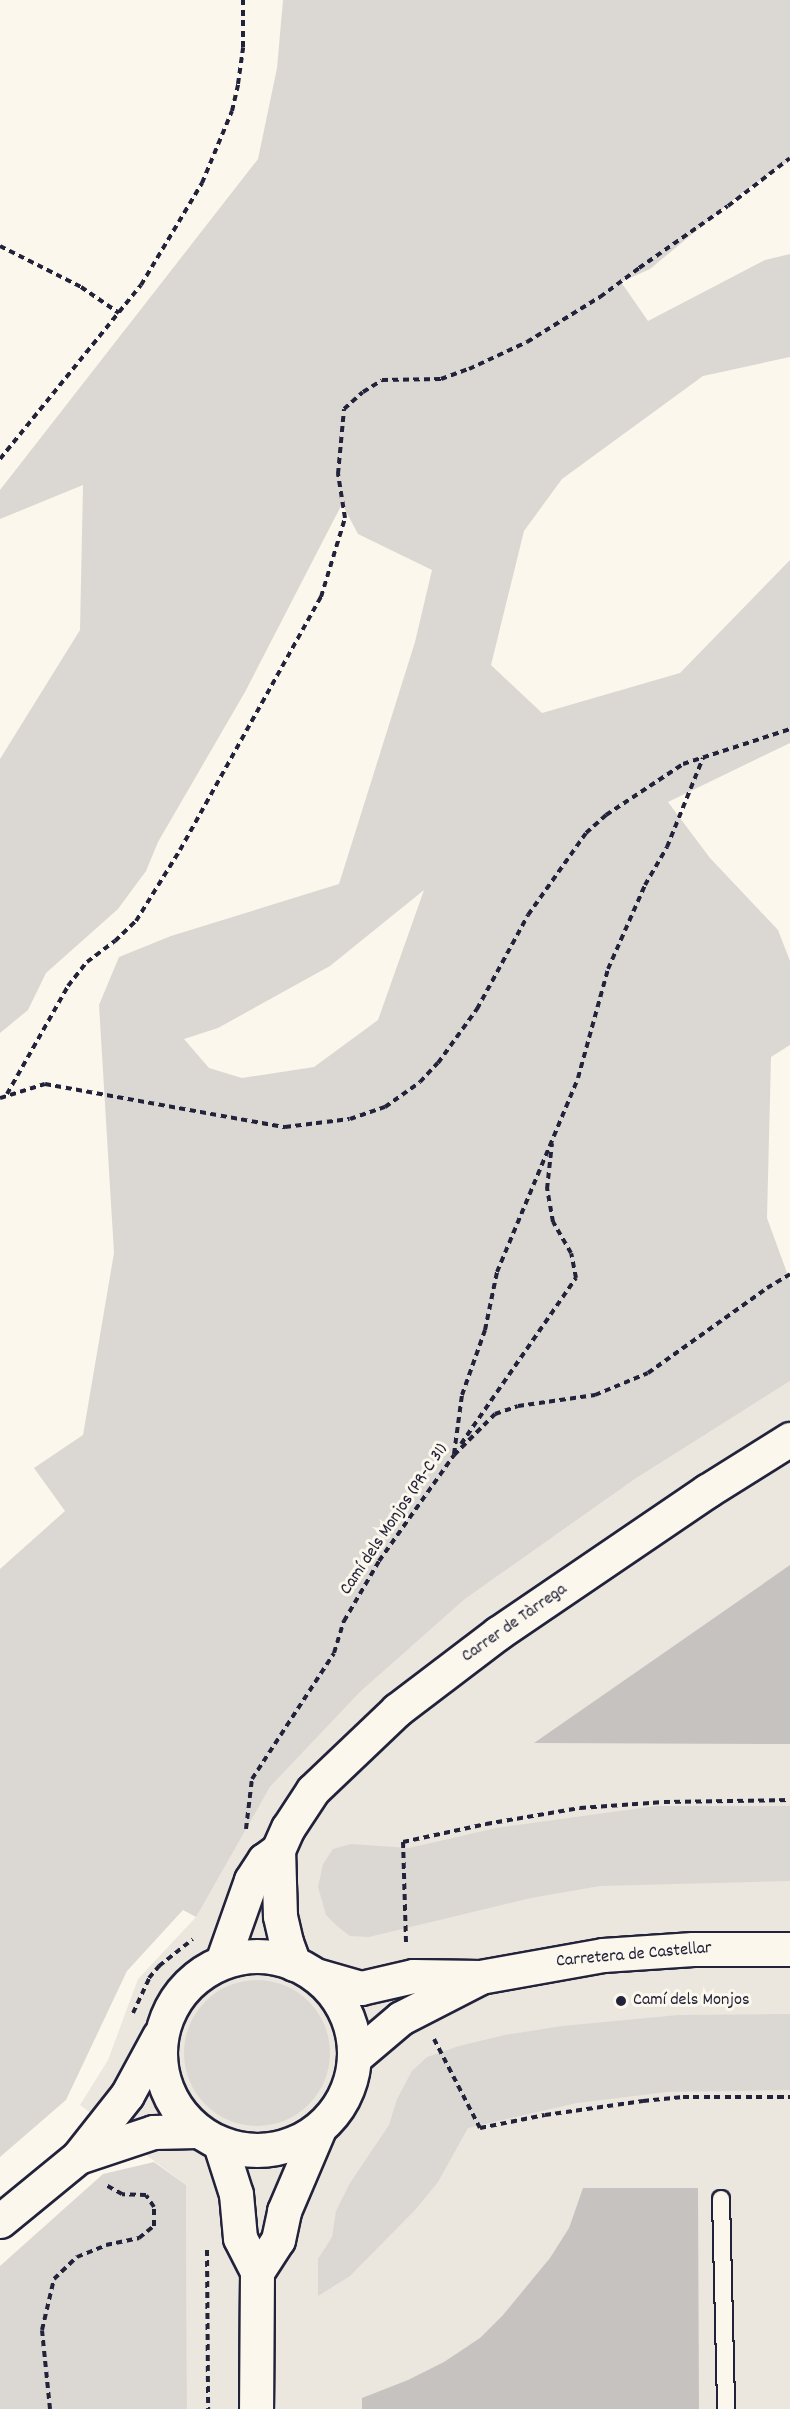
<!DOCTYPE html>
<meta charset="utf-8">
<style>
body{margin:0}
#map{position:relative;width:790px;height:2409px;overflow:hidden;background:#fbf7ec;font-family:Dekko,sans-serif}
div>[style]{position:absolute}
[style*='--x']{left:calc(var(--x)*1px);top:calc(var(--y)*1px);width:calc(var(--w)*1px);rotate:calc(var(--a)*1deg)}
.built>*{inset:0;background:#ebe7df}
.green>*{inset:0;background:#dbd8d3}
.round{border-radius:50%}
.building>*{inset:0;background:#c6c2c0}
.path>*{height:4px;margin-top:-2px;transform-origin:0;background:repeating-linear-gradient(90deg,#22223b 0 6px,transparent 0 10.5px)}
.roads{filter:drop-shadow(2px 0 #22223b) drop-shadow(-2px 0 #22223b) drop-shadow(0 2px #22223b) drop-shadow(0 -2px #22223b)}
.service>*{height:16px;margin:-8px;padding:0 8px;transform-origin:8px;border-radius:8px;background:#fbf7ec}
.minor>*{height:33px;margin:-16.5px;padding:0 16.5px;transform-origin:16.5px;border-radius:16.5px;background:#fbf7ec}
.tertiary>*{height:33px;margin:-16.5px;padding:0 16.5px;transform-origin:16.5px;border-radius:16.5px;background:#fbf7ec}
.tertiary>.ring{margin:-16.5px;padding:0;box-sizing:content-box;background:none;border:33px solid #fbf7ec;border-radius:50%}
.dots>*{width:16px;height:16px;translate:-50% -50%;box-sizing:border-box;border:3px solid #fbf7ec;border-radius:50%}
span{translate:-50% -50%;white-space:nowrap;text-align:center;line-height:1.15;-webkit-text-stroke:6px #fbf7ec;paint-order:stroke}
.street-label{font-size:18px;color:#22223b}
.poi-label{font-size:18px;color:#22223b}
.left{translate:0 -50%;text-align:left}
</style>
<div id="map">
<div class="built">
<div style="clip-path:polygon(790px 1381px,790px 2409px,187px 2409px,186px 2185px,80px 2105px,108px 2060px,138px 1979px,196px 1917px,227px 1857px,270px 1787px,360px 1692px,465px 1599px,635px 1479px)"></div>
</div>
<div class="green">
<div style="clip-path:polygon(evenodd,283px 0,790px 0,790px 160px,743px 192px,650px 269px,621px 282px,648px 321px,765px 260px,790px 254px,790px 357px,703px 376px,562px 479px,524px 531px,491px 665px,542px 713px,680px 673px,790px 560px,790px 743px,668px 802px,710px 858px,778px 930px,790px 961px,790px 1045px,771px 1057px,767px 1218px,790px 1281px,790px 1381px,635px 1479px,465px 1599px,360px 1692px,270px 1787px,196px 1917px,183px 1910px,127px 1971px,66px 2100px,0 2157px,0 1569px,65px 1511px,34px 1468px,83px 1435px,114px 1253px,99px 1005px,119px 957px,171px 936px,339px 884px,415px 642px,432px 570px,358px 534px,342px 504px,245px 692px,158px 842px,146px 871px,118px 909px,46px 973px,28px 1010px,0 1033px,0 759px,80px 630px,83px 485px,0 519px,0 490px,258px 159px,277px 68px,283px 0,424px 890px,378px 1020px,314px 1067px,242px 1078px,209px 1068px,184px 1039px,218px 1028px,330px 966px,424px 890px)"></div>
<div style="clip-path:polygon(656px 1806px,790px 1806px,790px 1881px,600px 1886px,531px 1898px,369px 1937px,350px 1936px,337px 1926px,326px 1915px,318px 1887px,323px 1864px,333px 1849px,351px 1844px,409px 1848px,496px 1828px)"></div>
<div class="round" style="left:184px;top:1980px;width:146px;height:146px"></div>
<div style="clip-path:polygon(790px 2014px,790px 2090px,667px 2092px,577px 2103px,468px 2128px,438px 2182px,415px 2210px,350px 2276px,318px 2296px,318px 2259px,332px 2237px,336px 2211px,350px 2183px,389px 2125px,397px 2099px,412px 2071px,427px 2057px,459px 2046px,505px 2035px,562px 2026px,678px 2015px)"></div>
<div style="clip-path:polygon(154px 2162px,186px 2185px,187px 2409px,0 2409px,0 2266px,103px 2174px)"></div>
</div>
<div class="building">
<div style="clip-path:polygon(790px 1565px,790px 1744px,534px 1743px,704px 1625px)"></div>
<div style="clip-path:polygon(583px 2188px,698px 2188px,699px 2409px,362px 2409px,362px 2398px,408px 2380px,444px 2362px,480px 2338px,503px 2315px,550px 2258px,569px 2228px)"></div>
</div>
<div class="path">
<div style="--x:0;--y:246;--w:91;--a:26.8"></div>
<div style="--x:81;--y:287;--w:46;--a:34.4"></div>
<div style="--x:0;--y:459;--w:224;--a:-51"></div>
<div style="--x:141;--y:285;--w:119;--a:-59.1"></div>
<div style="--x:202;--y:183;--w:78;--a:-67.4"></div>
<div style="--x:232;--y:111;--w:28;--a:-77"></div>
<div style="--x:238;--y:84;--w:37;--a:-82"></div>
<div style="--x:243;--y:47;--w:47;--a:-90"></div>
<div style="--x:7;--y:1094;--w:124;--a:-60.5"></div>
<div style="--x:68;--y:986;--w:31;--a:-52"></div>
<div style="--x:87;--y:962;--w:35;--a:-37"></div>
<div style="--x:115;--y:941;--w:29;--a:-44"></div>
<div style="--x:136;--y:921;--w:84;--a:-58.2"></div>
<div style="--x:180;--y:850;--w:290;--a:-60.9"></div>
<div style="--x:321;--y:597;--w:83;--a:-73.1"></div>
<div style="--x:345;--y:518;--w:45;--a:-99"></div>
<div style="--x:338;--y:474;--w:65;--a:-84.7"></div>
<div style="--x:344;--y:409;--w:25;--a:-42"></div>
<div style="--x:363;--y:392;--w:22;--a:-32"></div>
<div style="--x:382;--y:380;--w:59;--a:-1"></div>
<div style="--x:441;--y:379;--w:30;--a:-20"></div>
<div style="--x:469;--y:369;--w:64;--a:-25"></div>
<div style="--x:527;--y:342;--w:86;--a:-31.7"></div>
<div style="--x:600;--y:297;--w:49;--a:-36.6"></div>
<div style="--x:639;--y:268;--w:108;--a:-34.9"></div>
<div style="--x:728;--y:206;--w:78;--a:-37.7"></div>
<div style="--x:0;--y:1098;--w:47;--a:-17.3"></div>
<div style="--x:45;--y:1084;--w:244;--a:10.2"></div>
<div style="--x:285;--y:1127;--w:65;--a:-7"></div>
<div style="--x:350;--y:1119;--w:37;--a:-19"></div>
<div style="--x:385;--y:1107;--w:43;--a:-35.5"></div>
<div style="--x:420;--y:1082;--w:26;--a:-47"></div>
<div style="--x:438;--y:1063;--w:67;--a:-54.2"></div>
<div style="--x:477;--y:1009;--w:107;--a:-61.5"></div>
<div style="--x:528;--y:915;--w:100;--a:-54.7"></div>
<div style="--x:586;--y:833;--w:27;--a:-42"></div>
<div style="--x:606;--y:815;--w:92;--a:-33.5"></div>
<div style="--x:683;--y:764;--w:113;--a:-18.1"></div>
<div style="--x:461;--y:1444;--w:202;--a:-55.3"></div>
<div style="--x:576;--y:1278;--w:25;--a:-101"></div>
<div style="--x:571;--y:1253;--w:36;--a:-120"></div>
<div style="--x:553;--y:1222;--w:34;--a:-100"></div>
<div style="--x:547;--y:1189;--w:46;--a:-83.8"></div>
<div style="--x:454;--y:1454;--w:60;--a:-82.3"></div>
<div style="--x:462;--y:1395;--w:69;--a:-70.5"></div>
<div style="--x:485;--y:1330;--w:59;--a:-78.3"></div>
<div style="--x:497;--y:1272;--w:210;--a:-67.3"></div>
<div style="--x:578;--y:1078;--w:113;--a:-74.6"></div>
<div style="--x:608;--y:969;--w:92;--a:-66.2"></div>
<div style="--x:645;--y:885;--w:44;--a:-59.9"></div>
<div style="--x:667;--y:847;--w:96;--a:-68"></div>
<div style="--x:246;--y:1829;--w:50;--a:-83.2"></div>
<div style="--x:252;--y:1779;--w:150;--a:-56.9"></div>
<div style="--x:334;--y:1653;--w:34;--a:-73"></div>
<div style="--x:344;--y:1621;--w:69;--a:-59.7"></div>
<div style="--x:379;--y:1561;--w:130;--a:-54.7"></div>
<div style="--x:454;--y:1455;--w:58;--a:-45"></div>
<div style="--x:495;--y:1414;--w:24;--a:-19"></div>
<div style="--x:518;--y:1406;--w:78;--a:-8.1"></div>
<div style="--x:595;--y:1395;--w:57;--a:-22.5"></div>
<div style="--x:648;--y:1373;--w:146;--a:-35.5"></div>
<div style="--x:767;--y:1288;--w:27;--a:-31"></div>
<div style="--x:406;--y:1942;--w:100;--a:-91.7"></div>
<div style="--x:403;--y:1842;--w:85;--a:-12.2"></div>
<div style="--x:486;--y:1824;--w:95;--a:-9.7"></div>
<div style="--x:580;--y:1808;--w:84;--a:-4.1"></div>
<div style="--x:664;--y:1802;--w:126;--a:-0.9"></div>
<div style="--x:133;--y:2013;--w:38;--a:-65"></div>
<div style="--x:149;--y:1978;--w:16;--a:-50"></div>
<div style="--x:159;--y:1966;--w:43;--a:-38.5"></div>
<div style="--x:434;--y:2039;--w:100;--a:62.7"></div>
<div style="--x:480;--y:2128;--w:66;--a:-11.3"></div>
<div style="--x:545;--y:2115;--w:99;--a:-8.1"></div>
<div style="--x:643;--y:2101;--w:40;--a:-5.7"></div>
<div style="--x:683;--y:2097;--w:107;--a:0"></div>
<div style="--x:207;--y:2250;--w:159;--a:89.6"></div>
<div style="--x:50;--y:2409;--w:79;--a:-95.8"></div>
<div style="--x:42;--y:2330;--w:52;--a:-76.8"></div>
<div style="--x:54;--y:2279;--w:32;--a:-44"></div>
<div style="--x:77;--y:2257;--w:31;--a:-22"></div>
<div style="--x:106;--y:2245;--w:34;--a:-12"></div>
<div style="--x:139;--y:2238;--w:19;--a:-39"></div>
<div style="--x:154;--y:2226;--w:19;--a:-90"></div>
<div style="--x:154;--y:2207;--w:14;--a:-124"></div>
<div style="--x:146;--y:2195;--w:24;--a:-178"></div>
<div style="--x:122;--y:2194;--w:18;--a:-151"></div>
</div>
<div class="roads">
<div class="service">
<div style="--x:721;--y:2199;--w:210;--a:88.6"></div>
</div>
<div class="minor">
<div style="--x:222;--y:1962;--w:87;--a:-70.5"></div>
<div style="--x:251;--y:1880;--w:24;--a:-57"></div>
<div style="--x:264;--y:1860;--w:17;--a:-36"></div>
<div style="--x:294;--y:1964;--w:23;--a:-110"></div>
<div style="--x:286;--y:1942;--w:27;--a:-103"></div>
<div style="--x:280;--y:1916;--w:66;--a:-91.7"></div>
<div style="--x:278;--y:1850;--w:24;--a:-66"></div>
<div style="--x:288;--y:1828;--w:45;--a:-56.7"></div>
<div style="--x:313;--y:1790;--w:116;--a:-43.6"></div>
<div style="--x:397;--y:1710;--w:127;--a:-37.3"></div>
<div style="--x:498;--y:1633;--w:253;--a:-34.2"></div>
<div style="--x:707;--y:1491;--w:98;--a:-32.1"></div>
<div style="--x:220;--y:2144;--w:52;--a:72.3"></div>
<div style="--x:236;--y:2194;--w:44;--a:84.8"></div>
<div style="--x:240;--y:2238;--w:38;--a:63"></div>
<div style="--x:257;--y:2272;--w:137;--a:90.4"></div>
<div style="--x:257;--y:2272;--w:38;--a:-57"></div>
<div style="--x:278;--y:2240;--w:30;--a:-78"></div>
<div style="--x:284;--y:2211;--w:89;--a:-66.9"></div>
</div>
<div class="tertiary">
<div class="ring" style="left:160px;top:1956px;width:161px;height:161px"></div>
<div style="--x:315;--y:1975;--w:48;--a:15.8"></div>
<div style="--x:361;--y:1988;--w:53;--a:-13"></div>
<div style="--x:413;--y:1976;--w:67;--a:0.9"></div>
<div style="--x:480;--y:1977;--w:125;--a:-10.1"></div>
<div style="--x:603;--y:1955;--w:90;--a:-3.8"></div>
<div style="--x:693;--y:1949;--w:97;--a:0"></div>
<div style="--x:355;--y:2057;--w:60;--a:-40.3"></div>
<div style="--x:401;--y:2018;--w:88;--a:-27.1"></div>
<div style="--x:78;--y:2157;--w:79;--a:-18.4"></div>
<div style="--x:153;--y:2132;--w:44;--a:-1.3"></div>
<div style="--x:0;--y:2221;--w:101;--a:-39.4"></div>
<div style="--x:78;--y:2157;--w:79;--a:-51.7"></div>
<div style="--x:127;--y:2095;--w:67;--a:-61.5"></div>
</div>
</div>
<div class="dots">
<div style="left:621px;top:2001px;background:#22223b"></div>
</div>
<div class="street-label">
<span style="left:395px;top:1520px;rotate:-56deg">Camí dels Monjos (PR-C 31)</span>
<span style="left:515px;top:1624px;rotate:-35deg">Carrer de Tàrrega</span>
<span style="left:634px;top:1956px;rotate:-5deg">Carretera de Castellar</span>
</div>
<div class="poi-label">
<span class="left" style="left:633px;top:2001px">Camí dels Monjos</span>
</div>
</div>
